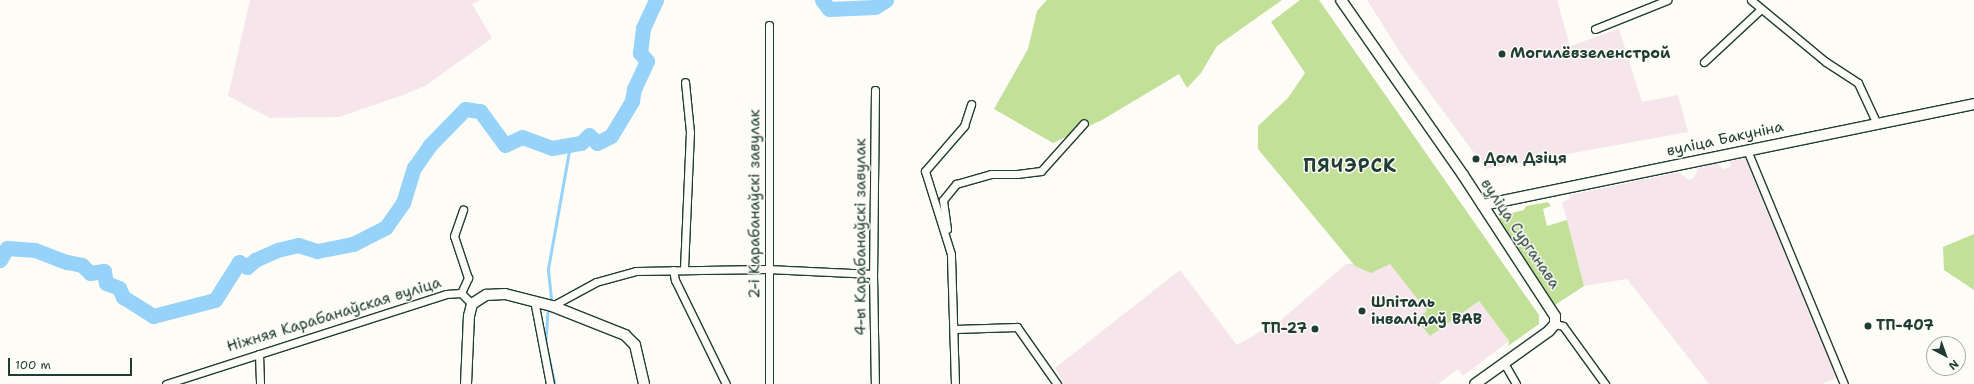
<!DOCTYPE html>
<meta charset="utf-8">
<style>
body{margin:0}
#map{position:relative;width:1974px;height:384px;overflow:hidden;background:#fdfcf7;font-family:"Shantell Sans",sans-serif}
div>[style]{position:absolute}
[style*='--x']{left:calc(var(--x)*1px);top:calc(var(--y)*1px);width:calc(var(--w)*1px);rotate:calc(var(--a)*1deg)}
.built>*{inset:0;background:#f6e6ec}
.green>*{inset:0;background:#c2e098}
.stream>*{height:2.5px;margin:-1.25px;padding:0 1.25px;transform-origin:1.25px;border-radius:1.25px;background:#97d2f8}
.river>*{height:15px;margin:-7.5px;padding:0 7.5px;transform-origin:7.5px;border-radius:7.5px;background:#97d2f8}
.roads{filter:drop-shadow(1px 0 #1f3d34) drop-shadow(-1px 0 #1f3d34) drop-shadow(0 1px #1f3d34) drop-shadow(0 -1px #1f3d34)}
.street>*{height:7px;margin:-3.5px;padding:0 3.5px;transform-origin:3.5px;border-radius:3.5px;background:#fdfcf7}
.secondary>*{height:10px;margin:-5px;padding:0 5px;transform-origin:5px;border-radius:5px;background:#fdfcf7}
.dots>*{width:11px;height:11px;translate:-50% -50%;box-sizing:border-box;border:2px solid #fdfcf7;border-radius:50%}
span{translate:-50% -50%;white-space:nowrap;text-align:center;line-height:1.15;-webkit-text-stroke:3px #fdfcf7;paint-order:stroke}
.poi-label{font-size:15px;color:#1f3d34;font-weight:700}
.left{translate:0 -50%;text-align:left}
.right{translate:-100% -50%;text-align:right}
.street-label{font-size:15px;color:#1f3d34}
.district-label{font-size:19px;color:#1f3d34;font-weight:700;letter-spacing:1px}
.north{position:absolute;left:1926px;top:336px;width:40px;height:40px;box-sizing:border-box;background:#fdfcf7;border:1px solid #a4b0a9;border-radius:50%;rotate:139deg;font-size:11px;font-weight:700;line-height:16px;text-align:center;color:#1f3d34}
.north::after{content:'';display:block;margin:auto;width:14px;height:18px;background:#1f3d34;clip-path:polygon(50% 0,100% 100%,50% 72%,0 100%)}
.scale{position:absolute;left:8px;top:358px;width:124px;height:18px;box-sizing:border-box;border:2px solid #1f3d34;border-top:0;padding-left:5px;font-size:12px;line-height:14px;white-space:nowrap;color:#1f3d34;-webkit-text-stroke:3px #fdfcf7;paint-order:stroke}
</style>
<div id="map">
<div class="built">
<div style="clip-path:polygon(250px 0,480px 0,472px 4px,492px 38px,425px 86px,403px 95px,339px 117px,270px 118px,228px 96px)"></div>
<div style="clip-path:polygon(1367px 0,1557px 0,1570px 46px,1619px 29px,1642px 102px,1678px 95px,1688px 132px,1486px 169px,1403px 57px)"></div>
<div style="clip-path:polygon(1746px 158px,1837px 378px,1822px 384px,1709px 384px,1627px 279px,1584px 286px,1562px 202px,1570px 199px,1570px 195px,1679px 172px,1688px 180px,1694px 178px,1698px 168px,1717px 163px,1723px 169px,1731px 167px,1730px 161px)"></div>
<div style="clip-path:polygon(1387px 249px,1443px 326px,1479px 301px,1509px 341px,1463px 376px,1458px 369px,1438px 384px,1064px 384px,1055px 368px,1180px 270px,1237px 345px,1281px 320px,1346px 264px,1365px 264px)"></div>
</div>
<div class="green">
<div style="clip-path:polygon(1047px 0,1282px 0,1217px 46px,1201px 73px,1187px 88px,1179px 74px,1102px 120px,1053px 143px,994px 109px,1028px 49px,1037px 11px)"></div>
<div style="clip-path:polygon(1300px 0,1319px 0,1539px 315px,1539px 324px,1508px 346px,1509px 341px,1479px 301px,1430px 336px,1416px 319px,1427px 311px,1390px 264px,1371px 273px,1355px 266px,1258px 149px,1258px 126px,1288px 98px,1305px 73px,1271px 22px)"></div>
<div style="clip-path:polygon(1548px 202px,1551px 206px,1543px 209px,1547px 226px,1567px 220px,1584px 286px,1555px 305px,1494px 221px,1508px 214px,1524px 210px,1526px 206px)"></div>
<div style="clip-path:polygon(1974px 234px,1974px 290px,1944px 270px,1943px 247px)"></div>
</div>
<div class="stream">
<div style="--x:551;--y:299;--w:30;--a:-96"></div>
<div style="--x:548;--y:269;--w:126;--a:-79.9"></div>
<div style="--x:548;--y:312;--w:31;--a:94"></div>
<div style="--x:546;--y:343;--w:42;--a:77.6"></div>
</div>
<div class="river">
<div style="--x:822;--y:0;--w:11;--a:52"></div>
<div style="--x:829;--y:9;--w:46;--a:-2.5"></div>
<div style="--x:875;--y:7;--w:13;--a:-32"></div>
<div style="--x:0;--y:260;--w:14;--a:-60"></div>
<div style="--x:7;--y:248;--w:28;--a:4"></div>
<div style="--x:35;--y:250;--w:34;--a:21"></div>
<div style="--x:67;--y:262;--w:15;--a:11"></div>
<div style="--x:82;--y:265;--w:11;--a:45"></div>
<div style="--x:90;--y:273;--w:14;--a:-8"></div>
<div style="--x:104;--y:271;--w:12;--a:81"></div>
<div style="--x:106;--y:283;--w:14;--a:21"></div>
<div style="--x:119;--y:288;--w:10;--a:66"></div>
<div style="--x:123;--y:297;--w:36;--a:32"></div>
<div style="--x:153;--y:316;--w:64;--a:-14.5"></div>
<div style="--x:215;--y:300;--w:45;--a:-57.7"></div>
<div style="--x:239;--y:262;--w:9;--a:32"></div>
<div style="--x:247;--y:267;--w:11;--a:-41"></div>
<div style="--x:255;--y:260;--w:24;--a:-24"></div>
<div style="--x:277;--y:250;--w:22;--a:-13"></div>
<div style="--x:298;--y:245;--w:20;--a:18"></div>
<div style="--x:317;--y:251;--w:37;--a:-11"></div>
<div style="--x:353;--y:244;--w:37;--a:-27"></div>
<div style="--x:386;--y:227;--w:29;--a:-55"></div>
<div style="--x:403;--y:203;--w:37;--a:-73"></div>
<div style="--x:414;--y:168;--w:28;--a:-55"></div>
<div style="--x:430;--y:145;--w:50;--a:-45.8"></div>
<div style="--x:465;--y:109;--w:15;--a:8"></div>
<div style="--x:480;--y:111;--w:42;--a:53.7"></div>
<div style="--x:505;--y:145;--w:19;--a:-25"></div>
<div style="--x:522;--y:137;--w:32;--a:20"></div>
<div style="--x:552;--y:148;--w:29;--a:-10"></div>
<div style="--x:581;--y:143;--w:11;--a:-45"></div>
<div style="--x:589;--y:135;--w:11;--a:45"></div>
<div style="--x:597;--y:143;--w:16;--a:-27"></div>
<div style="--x:611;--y:136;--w:41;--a:-59"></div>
<div style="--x:632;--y:101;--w:12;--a:-81"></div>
<div style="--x:634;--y:89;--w:31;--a:-65"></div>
<div style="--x:647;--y:61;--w:11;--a:-131"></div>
<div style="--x:640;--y:53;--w:25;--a:-83"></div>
<div style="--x:643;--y:28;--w:31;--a:-65"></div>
</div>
<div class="roads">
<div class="street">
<div style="--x:1751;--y:0;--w:97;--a:39.6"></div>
<div style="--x:1826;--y:62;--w:38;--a:33"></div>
<div style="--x:1858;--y:83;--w:45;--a:65.1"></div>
<div style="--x:769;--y:25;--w:359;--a:90"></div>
<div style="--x:1595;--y:29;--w:78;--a:-21.9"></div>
<div style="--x:1704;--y:62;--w:76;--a:-42.9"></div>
<div style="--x:875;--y:90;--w:184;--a:90.6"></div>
<div style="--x:873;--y:274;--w:110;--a:89"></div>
<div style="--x:1747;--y:150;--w:253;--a:67.5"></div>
<div style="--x:947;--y:229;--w:29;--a:-98"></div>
<div style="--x:943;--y:200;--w:21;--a:-51"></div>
<div style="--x:956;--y:184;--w:36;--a:-16"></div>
<div style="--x:991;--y:174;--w:26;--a:0"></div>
<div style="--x:1017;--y:174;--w:24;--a:-7"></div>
<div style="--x:1041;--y:171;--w:64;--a:-48.1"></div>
<div style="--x:684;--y:269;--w:137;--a:-87.5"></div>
<div style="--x:690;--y:132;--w:50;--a:-95.7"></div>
<div style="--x:673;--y:270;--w:10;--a:79"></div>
<div style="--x:675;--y:280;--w:116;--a:63.9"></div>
<div style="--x:461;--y:293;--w:17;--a:-65"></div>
<div style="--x:468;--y:278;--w:44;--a:-108.4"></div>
<div style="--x:454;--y:236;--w:28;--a:-71"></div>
<div style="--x:534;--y:300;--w:86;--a:79.2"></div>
<div style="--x:552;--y:306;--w:50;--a:-28.6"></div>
<div style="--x:596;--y:282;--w:41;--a:-15.4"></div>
<div style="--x:636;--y:271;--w:131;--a:-0.9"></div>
<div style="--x:767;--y:269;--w:106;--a:2.7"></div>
<div style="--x:1555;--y:324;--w:8;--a:14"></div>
<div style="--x:1563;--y:326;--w:72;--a:54.1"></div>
<div style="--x:955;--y:329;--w:62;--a:-1.8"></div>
<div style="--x:1017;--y:327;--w:70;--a:54.9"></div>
<div style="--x:259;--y:354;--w:30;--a:88"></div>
<div style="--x:1504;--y:363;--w:24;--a:60"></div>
<div style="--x:166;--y:384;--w:294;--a:-17.8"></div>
<div style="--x:446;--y:294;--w:15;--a:-4"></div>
<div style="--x:461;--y:293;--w:16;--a:45"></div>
<div style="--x:955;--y:384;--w:130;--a:-91.8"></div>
<div style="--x:951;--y:254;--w:87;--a:-107.4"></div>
<div style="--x:925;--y:171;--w:60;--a:-49.1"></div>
<div style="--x:964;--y:126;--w:23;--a:-72"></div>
</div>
<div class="secondary">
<div style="--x:1341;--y:0;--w:213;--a:55.1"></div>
<div style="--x:1463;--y:175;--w:168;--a:56.9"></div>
<div style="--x:1555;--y:316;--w:8;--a:90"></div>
<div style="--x:1555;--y:324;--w:9;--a:131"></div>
<div style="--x:1549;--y:331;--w:91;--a:144.4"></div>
<div style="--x:1483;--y:205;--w:501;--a:-11.62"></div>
<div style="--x:466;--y:384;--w:68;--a:-87.5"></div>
<div style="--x:469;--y:316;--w:12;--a:-76"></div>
<div style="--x:472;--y:304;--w:17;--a:-33"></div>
<div style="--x:486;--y:295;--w:19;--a:-3"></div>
<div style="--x:505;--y:294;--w:49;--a:14.3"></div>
<div style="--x:552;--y:306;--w:79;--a:21.7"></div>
<div style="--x:625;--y:335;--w:14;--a:45"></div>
<div style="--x:635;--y:345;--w:40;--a:77"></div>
</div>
</div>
<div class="dots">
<div style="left:1502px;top:54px;background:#1f3d34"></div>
<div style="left:1476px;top:159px;background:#1f3d34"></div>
<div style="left:1362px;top:311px;background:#1f3d34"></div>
<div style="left:1868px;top:326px;background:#1f3d34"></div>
<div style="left:1315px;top:329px;background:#1f3d34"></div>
</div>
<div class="poi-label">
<span class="left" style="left:1510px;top:54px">Могилёвзеленстрой</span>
<span class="left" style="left:1484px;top:159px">Дом Дзіця</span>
<span class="left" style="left:1371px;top:311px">Шпіталь<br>інвалідаў ВАВ</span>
<span class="left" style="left:1876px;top:326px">ТП-407</span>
<span class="right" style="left:1307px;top:329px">ТП-27</span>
</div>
<div class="street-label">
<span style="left:1725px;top:139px;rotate:-12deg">вуліца Бакуніна</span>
<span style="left:755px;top:204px;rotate:-90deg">2-і Карабанаўскі завулак</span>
<span style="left:1520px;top:234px;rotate:56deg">вуліца Сурганава</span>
<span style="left:861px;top:237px;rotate:-90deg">4-ы Карабанаўскі завулак</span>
<span style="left:334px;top:315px;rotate:-17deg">Ніжняя Карабанаўская вуліца</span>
</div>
<div class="district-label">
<span style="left:1350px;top:166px">ПЯЧЭРСК</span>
</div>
<div class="north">N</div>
<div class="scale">100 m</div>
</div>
